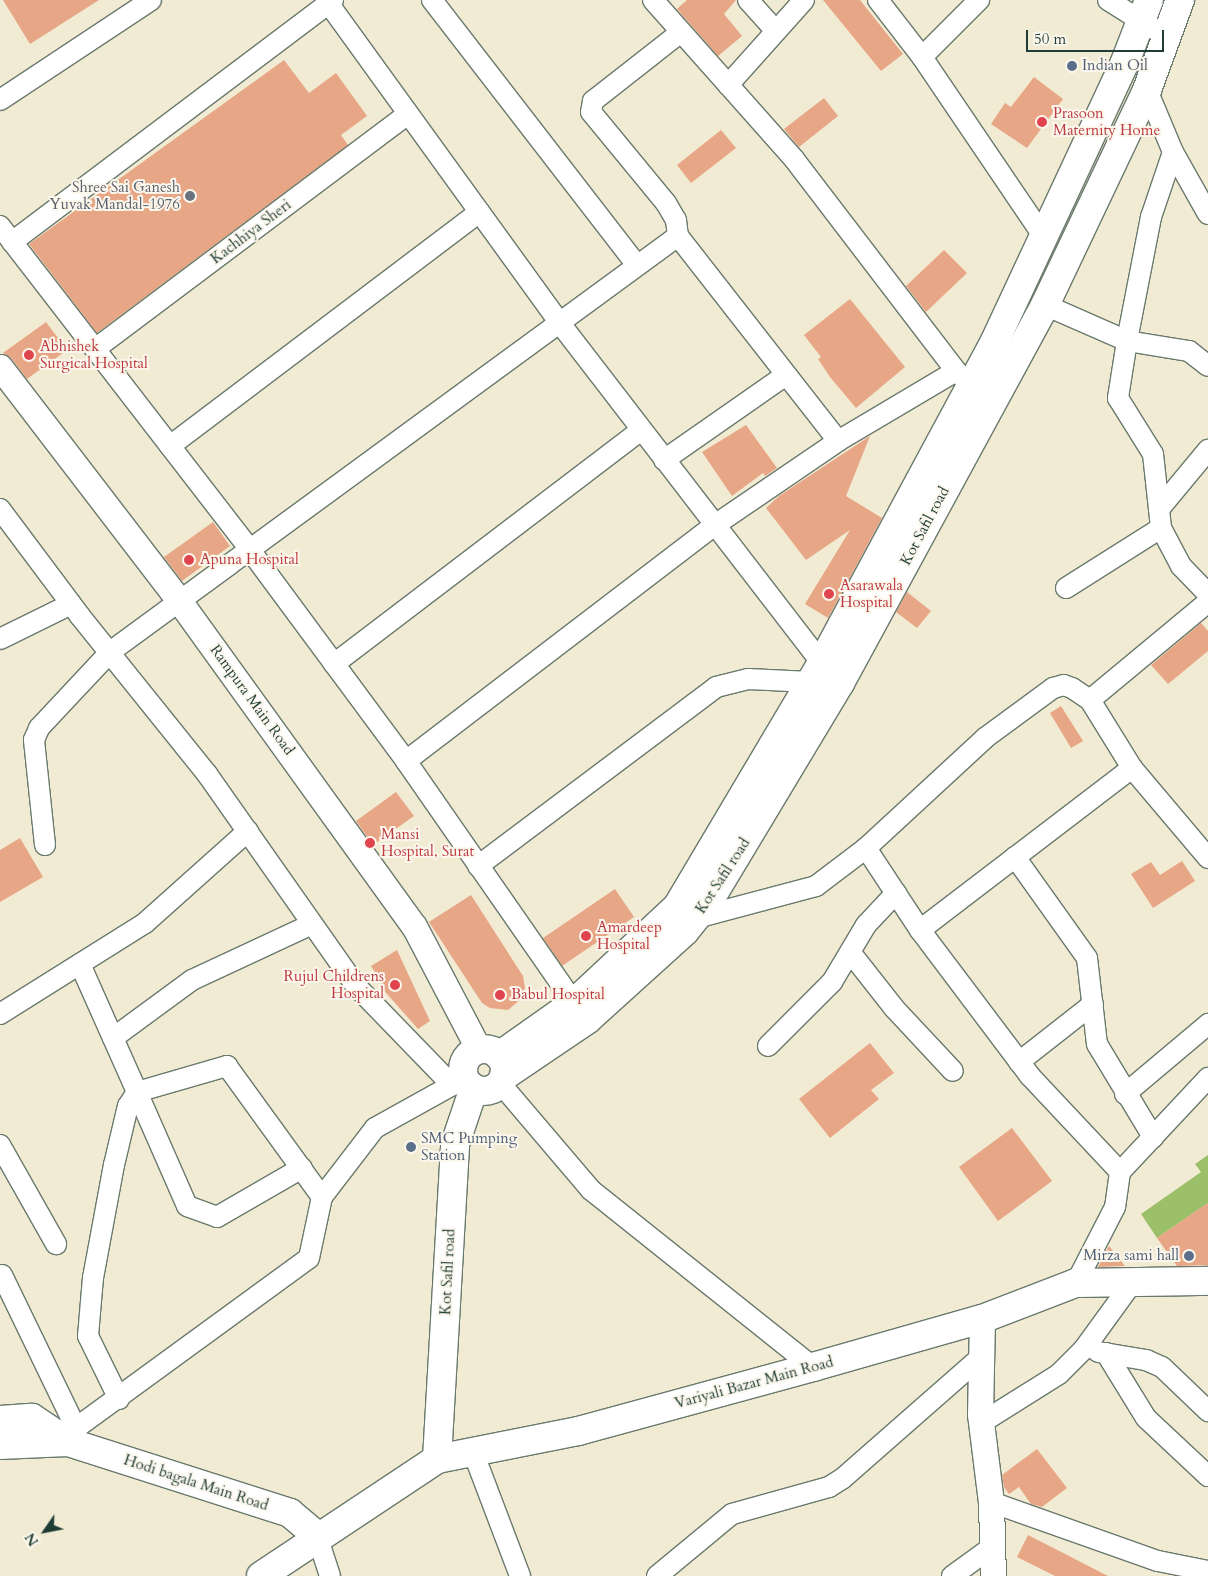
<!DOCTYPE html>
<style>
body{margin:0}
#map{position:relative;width:1208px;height:1576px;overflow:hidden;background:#f2ebd4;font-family:Cardo,serif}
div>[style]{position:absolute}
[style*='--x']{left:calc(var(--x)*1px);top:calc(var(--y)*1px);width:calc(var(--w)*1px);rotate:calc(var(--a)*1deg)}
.green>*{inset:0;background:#9cc06a}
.building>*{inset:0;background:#e7a685}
.roads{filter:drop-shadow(1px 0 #697a6c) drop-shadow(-1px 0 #697a6c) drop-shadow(0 1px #697a6c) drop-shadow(0 -1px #697a6c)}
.minor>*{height:20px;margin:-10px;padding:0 10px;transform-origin:10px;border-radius:10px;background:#fff}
.tertiary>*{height:25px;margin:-12.5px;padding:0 12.5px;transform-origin:12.5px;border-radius:12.5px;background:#fff}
.secondary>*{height:28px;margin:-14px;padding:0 14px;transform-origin:14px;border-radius:14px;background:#fff}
.secondary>.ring{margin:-14px;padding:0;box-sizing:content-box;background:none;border:28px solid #fff;border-radius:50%}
.dots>*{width:14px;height:14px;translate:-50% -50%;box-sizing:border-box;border:2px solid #fbf7ec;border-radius:50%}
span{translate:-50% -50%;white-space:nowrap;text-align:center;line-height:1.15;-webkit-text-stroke:4px #fbf7ec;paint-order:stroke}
.service-label{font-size:15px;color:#4e5e75}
.left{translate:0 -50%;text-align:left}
.right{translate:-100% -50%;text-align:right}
.health-label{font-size:15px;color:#be3a42}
.worship-label{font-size:15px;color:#5b616d}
.street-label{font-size:15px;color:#1f3d34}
.north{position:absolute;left:20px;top:1506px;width:50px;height:50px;-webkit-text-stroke:4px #fbf7ec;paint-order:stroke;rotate:237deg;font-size:14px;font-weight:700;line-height:20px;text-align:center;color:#1f3d34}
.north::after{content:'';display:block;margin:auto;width:18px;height:22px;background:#1f3d34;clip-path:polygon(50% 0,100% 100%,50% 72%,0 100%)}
.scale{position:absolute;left:1026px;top:30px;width:138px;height:22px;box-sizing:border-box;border:2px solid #1f3d34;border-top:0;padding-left:6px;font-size:15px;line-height:18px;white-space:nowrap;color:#1f3d34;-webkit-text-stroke:4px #fbf7ec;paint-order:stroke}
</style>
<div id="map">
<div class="green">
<div style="clip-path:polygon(1208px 1155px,1208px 1203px,1157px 1238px,1141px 1214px,1201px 1172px,1195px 1164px)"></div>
</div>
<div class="building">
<div style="clip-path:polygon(3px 0,99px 0,30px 44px)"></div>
<div style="clip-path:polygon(687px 0,736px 0,724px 14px,742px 36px,718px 56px,677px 9px)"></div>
<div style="clip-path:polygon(823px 0,860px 0,903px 54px,881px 71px)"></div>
<div style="clip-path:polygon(284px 60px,309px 93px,336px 73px,367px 116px,341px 135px,348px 145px,97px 333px,29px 244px)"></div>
<div style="clip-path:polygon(1034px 77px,1063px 99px,1027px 148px,991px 124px,1005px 103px,1011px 107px)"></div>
<div style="clip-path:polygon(824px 98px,838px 116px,799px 147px,784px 129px)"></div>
<div style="clip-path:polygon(721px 130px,736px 148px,691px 183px,677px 165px)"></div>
<div style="clip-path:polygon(944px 250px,967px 273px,926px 312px,906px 286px)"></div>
<div style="clip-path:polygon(850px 299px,905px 367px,856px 408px,830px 377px,818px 359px,821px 357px,804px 335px)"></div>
<div style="clip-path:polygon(46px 322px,67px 350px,27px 379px,11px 358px,3px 353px)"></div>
<div style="clip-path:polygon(746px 425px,777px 468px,765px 476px,763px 473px,732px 496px,702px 452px)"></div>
<div style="clip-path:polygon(870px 436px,846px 496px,882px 518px,828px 618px,805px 604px,850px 530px,806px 560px,766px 508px,779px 496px)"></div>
<div style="clip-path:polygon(213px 522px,230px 546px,182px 581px,164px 557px)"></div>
<div style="clip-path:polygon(907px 592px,931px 611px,917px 628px,896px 612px)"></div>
<div style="clip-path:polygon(1201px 623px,1208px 631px,1208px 651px,1168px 684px,1151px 665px)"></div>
<div style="clip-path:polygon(1061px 706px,1083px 741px,1071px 748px,1050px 713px)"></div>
<div style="clip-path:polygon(396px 792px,414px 816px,373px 845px,356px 821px)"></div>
<div style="clip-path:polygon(20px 838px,43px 877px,0 902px,0 850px)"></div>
<div style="clip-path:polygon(1182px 861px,1195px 881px,1153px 908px,1131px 874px,1151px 862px,1160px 875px)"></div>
<div style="clip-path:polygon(615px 889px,634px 917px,562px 966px,543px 938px)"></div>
<div style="clip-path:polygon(471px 895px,523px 976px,525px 988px,521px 999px,508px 1010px,490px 1008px,482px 1003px,429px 922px)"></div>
<div style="clip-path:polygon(397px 950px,430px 1021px,418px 1029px,380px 986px,382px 983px,371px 966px)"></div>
<div style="clip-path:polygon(870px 1043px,894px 1073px,871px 1090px,879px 1099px,830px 1138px,799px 1099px)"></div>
<div style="clip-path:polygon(1012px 1128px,1052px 1181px,998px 1221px,959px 1167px)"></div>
<div style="clip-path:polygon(1208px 1203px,1208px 1265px,1177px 1266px,1157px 1238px)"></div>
<div style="clip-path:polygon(1109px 1246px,1125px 1266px,1098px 1267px)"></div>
<div style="clip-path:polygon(1037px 1449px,1067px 1488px,1042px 1507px,1031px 1504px,1019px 1487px,1009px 1494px,1004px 1487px,1002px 1475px)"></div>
<div style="clip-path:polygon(1028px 1535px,1108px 1576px,1055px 1576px,1017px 1557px)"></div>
</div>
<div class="roads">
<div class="minor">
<div style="--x:326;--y:0;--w:397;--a:54.1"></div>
<div style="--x:559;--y:322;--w:443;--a:52.4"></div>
<div style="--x:432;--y:0;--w:335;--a:52.3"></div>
<div style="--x:653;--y:0;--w:213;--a:48.4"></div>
<div style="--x:794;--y:159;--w:267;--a:52.6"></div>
<div style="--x:748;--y:0;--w:40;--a:48"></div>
<div style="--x:878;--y:0;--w:72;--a:52.3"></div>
<div style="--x:922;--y:57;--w:217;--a:55.9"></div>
<div style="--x:1108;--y:0;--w:70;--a:32.1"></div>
<div style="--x:681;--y:32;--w:112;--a:141.9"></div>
<div style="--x:593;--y:101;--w:11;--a:100"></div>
<div style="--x:591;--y:112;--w:118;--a:50.5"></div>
<div style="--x:666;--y:203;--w:20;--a:60"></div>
<div style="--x:676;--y:220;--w:16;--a:83"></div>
<div style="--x:678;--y:236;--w:260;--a:52"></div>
<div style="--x:922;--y:57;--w:81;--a:-45"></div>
<div style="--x:728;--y:85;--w:114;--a:-48.2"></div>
<div style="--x:1147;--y:90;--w:67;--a:67.2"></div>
<div style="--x:1173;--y:152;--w:71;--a:60.6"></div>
<div style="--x:0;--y:100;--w:181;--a:-33.5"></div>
<div style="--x:1173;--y:152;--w:69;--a:108.7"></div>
<div style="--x:1151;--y:217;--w:126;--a:101"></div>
<div style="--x:1127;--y:341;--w:63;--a:9.2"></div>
<div style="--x:1189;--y:351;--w:24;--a:38"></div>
<div style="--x:0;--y:226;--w:409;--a:52.3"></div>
<div style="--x:250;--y:550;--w:262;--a:53.5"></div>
<div style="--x:406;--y:761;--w:295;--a:55.2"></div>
<div style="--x:12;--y:242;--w:402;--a:-37"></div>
<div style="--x:1045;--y:305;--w:90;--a:23.7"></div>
<div style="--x:1127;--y:341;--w:58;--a:99"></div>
<div style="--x:1118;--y:398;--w:66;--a:58"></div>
<div style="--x:1153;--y:454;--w:74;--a:83.8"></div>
<div style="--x:1161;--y:528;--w:43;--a:62.2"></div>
<div style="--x:1181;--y:566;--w:39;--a:46"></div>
<div style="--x:95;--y:349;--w:390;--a:-36.9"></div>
<div style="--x:170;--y:446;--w:388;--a:-37.1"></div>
<div style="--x:664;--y:460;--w:149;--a:-34.9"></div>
<div style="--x:0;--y:509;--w:134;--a:53.2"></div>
<div style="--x:80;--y:616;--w:203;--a:51.2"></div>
<div style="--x:207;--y:774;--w:259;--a:54.9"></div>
<div style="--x:356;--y:986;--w:138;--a:45.9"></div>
<div style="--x:1159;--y:509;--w:77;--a:-50.3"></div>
<div style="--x:1066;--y:588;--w:112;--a:-32.3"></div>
<div style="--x:1208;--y:602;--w:153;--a:140.3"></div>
<div style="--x:1090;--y:700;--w:80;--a:58.3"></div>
<div style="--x:1132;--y:768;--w:118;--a:49.8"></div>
<div style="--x:0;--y:639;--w:79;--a:-26.2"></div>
<div style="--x:334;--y:664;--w:386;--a:-37.3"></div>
<div style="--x:406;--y:761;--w:389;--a:-37.4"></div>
<div style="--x:715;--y:525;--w:149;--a:-34.3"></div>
<div style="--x:838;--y:441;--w:137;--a:-30.7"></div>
<div style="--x:956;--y:371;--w:34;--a:43"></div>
<div style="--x:45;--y:845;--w:106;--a:-96"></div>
<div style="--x:34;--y:740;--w:13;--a:-67"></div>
<div style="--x:39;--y:728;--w:104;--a:-46.9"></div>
<div style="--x:110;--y:652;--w:704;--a:-36.22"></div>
<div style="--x:866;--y:848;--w:98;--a:56.6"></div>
<div style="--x:920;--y:930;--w:183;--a:53"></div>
<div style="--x:1030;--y:1076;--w:132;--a:46.8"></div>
<div style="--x:1120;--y:1172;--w:35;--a:98"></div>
<div style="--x:1115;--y:1207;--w:85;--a:117.2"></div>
<div style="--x:1015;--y:857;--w:124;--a:54.5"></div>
<div style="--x:1087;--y:958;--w:87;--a:83.4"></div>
<div style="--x:1097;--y:1044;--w:109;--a:58.9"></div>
<div style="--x:478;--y:866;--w:298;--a:-36.9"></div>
<div style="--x:716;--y:687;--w:33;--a:-14"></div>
<div style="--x:748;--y:679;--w:63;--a:2.7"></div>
<div style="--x:696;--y:918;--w:124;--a:-14.9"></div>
<div style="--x:816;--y:886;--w:63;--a:-37.2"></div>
<div style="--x:866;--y:848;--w:162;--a:-42.7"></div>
<div style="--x:985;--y:738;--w:84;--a:-36.3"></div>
<div style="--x:1053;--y:688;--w:11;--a:-15"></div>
<div style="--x:1064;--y:685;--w:9;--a:21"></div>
<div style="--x:1072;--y:688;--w:22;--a:34"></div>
<div style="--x:920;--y:930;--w:267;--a:-37.4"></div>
<div style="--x:850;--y:952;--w:71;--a:51.8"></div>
<div style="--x:894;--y:1008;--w:86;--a:46.9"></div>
<div style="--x:80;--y:964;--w:81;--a:66"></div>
<div style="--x:113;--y:1038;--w:98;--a:-36.3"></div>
<div style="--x:192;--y:980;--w:132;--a:-25"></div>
<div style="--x:0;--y:1014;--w:171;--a:-32.1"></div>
<div style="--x:145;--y:923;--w:138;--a:-41.8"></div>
<div style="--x:113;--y:1038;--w:59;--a:66"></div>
<div style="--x:137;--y:1092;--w:94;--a:-16.1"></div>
<div style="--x:227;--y:1066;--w:162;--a:54.1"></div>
<div style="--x:768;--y:1046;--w:91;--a:-45"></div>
<div style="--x:832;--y:982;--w:66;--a:-59.2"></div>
<div style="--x:866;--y:925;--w:44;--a:-46.8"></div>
<div style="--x:1019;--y:1062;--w:94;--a:-38.1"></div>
<div style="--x:500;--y:1083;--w:140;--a:49.6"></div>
<div style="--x:591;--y:1190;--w:284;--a:38.6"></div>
<div style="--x:137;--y:1092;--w:124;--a:66.3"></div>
<div style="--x:187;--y:1206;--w:32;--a:20"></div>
<div style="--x:217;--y:1217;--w:98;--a:-30"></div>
<div style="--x:1125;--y:1094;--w:109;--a:-40.1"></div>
<div style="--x:0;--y:1145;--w:114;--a:60.5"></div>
<div style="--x:1120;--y:1172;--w:129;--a:-46.9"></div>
<div style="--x:2;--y:1275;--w:170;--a:64.2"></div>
<div style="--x:1098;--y:1352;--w:49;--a:9.5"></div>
<div style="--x:1146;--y:1360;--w:17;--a:24"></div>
<div style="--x:1162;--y:1367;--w:64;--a:43.7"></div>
<div style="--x:1106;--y:1353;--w:76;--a:58.4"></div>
<div style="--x:1146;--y:1418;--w:85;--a:43.1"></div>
<div style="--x:119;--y:1399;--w:70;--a:-116.2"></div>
<div style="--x:88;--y:1336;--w:58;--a:-85.1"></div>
<div style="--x:93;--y:1278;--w:115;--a:-79.5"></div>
<div style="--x:114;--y:1165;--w:61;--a:-76.7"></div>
<div style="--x:128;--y:1106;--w:17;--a:-57"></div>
<div style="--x:981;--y:1423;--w:92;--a:-32.1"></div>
<div style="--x:1059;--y:1374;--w:35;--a:-45"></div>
<div style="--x:1084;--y:1349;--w:82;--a:-54"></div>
<div style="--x:68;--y:1442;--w:16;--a:-60"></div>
<div style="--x:76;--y:1428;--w:288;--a:-36.1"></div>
<div style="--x:309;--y:1258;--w:62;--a:-78"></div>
<div style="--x:322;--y:1197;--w:87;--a:-52.5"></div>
<div style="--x:375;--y:1128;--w:103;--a:-29.1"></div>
<div style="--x:473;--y:1452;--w:133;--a:69.2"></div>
<div style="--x:991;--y:1502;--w:177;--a:19.5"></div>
<div style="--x:1158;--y:1561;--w:51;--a:11.3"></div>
<div style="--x:317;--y:1536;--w:42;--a:72"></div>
<div style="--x:657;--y:1576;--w:97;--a:-39.6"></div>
<div style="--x:732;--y:1514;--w:101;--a:-15.6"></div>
<div style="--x:829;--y:1487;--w:15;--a:-32"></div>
<div style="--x:842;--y:1479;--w:185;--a:-41.3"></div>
<div style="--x:952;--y:1576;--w:48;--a:-35.7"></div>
</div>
<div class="tertiary">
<div style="--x:0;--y:367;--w:296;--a:52.5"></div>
<div style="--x:180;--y:602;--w:400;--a:54.2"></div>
<div style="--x:414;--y:926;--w:140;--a:62.3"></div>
<div style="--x:982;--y:1319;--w:95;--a:91.2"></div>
<div style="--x:980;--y:1414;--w:89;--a:82.9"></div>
<div style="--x:991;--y:1502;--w:74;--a:88.5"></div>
</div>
<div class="secondary">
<div class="ring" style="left:463px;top:1049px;width:14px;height:14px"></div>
<div style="--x:499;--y:1056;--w:92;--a:-35.2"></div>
<div style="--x:574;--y:1003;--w:141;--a:-43"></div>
<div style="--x:677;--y:907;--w:280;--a:-59.3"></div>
<div style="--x:820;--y:666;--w:367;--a:-61.7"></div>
<div style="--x:994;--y:343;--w:310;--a:-65"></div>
<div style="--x:1125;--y:62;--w:66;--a:-68.8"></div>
<div style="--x:504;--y:1076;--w:100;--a:-34"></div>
<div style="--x:587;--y:1020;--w:132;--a:-42.2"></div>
<div style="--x:685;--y:931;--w:38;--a:-51"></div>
<div style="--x:709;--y:901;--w:254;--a:-59"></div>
<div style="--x:840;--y:683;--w:430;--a:-61.5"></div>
<div style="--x:1045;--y:305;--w:238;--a:-64.6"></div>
<div style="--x:1147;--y:90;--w:96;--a:-69.9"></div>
<div style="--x:0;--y:1420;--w:32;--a:-4"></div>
<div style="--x:32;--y:1418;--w:43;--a:33.7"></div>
<div style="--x:68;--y:1442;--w:233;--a:17.7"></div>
<div style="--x:290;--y:1513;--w:35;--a:40"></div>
<div style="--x:0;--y:1445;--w:68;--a:-2.5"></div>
<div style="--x:437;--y:1459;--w:316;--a:-86.7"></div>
<div style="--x:455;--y:1144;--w:59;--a:-71.3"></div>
<div style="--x:261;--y:1576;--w:211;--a:-33.6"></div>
<div style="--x:437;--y:1459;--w:144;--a:-11.2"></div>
<div style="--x:578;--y:1431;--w:244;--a:-15.2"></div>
<div style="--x:813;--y:1367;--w:176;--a:-15.9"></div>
<div style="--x:982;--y:1319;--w:101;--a:-21"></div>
<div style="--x:1076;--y:1283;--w:132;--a:-0.9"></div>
</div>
</div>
<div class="dots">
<div style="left:1072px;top:66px;background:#5c6f8a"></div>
<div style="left:1042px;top:122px;background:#e0444e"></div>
<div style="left:190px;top:196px;background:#6b7280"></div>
<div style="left:29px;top:355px;background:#e0444e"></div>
<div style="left:189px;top:560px;background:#e0444e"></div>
<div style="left:829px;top:594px;background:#e0444e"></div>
<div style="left:370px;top:843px;background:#e0444e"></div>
<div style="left:586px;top:936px;background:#e0444e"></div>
<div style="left:395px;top:985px;background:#e0444e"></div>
<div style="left:500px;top:995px;background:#e0444e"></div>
<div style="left:411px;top:1147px;background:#5c6f8a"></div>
<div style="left:1189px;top:1256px;background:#5c6f8a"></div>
</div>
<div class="service-label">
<span class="left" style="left:1082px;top:66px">Indian Oil</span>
<span class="left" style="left:421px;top:1147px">SMC Pumping<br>Station</span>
<span class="right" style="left:1179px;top:1256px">Mirza sami hall</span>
</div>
<div class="health-label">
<span class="left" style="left:1053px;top:122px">Prasoon<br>Maternity Home</span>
<span class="left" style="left:40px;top:355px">Abhishek<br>Surgical Hospital</span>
<span class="left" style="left:200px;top:560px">Apuna Hospital</span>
<span class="left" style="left:840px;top:594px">Asarawala<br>Hospital</span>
<span class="left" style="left:381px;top:843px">Mansi<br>Hospital, Surat</span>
<span class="left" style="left:597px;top:936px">Amardeep<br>Hospital</span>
<span class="right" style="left:384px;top:985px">Rujul Childrens<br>Hospital</span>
<span class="left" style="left:511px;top:995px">Babul Hospital</span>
</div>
<div class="worship-label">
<span class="right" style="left:180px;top:196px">Shree Sai Ganesh<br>Yuvak Mandal-1976</span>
</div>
<div class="street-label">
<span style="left:251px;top:232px;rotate:-37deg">Kachhiya Sheri</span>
<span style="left:925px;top:526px;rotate:-62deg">Kot Safil road</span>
<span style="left:252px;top:700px;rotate:54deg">Rampura Main Road</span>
<span style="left:723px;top:876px;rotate:-57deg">Kot Safil road</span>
<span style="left:448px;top:1272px;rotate:-87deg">Kot Safil road</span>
<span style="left:754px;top:1383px;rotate:-15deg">Variyali Bazar Main Road</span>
<span style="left:196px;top:1483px;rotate:18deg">Hodi bagala Main Road</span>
</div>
<div class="north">N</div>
<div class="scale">50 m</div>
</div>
